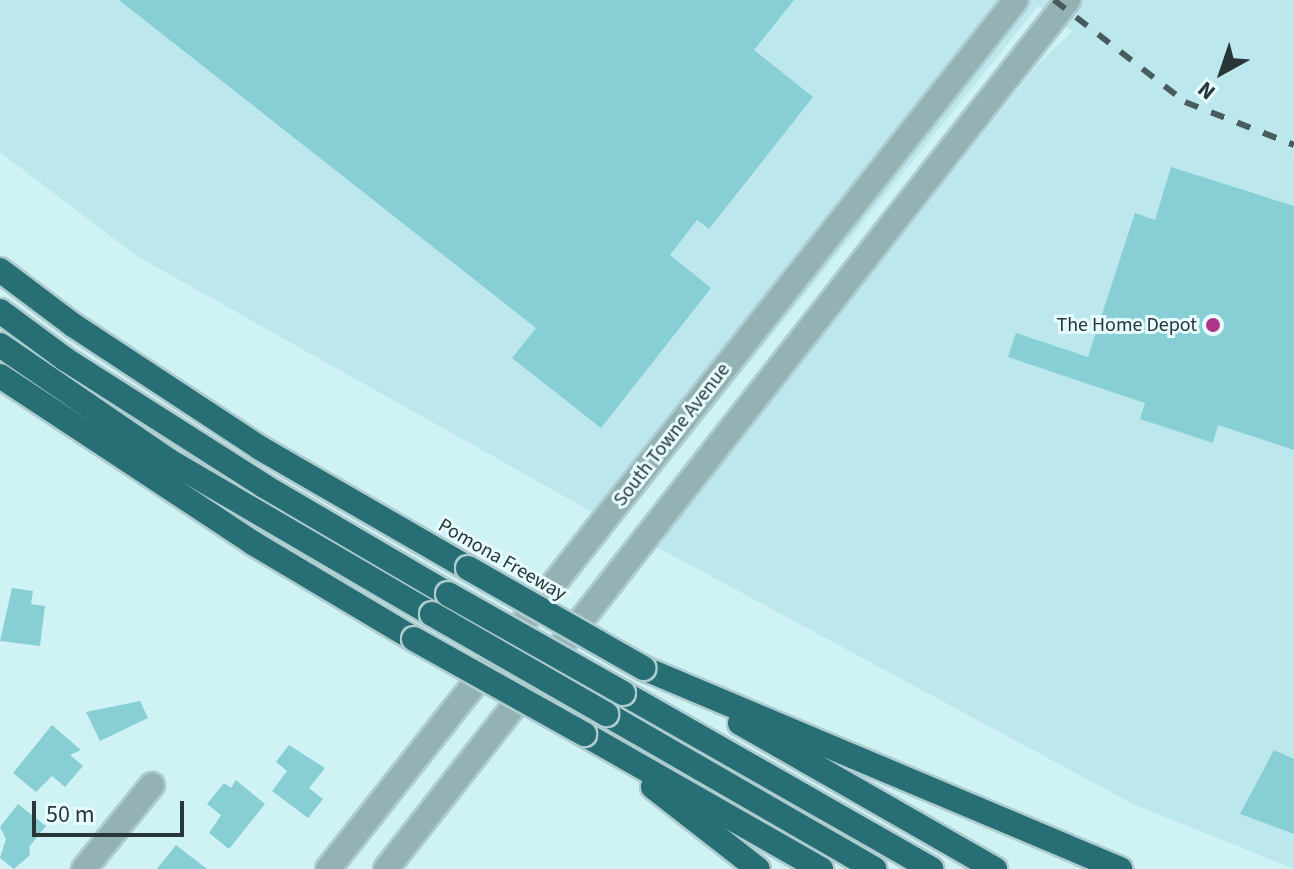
<!DOCTYPE html>
<style>
body{margin:0}
#map{position:relative;width:1294px;height:869px;overflow:hidden;background:#cff2f5;font-family:"Source Sans 3",sans-serif}
div>[style]{position:absolute}
[style*='--x']{left:calc(var(--x)*1px);top:calc(var(--y)*1px);width:calc(var(--w)*1px);rotate:calc(var(--a)*1deg)}
.built>*{inset:0;background:#bce8ed}
.building>*{inset:0;background:#88ced5}
.roads{filter:drop-shadow(2px 0 #aecccf) drop-shadow(-2px 0 #aecccf) drop-shadow(0 2px #aecccf) drop-shadow(0 -2px #aecccf)}
.minor>*{height:24px;margin:-12px;padding:0 12px;transform-origin:12px;border-radius:12px;background:#94b1b4}
.highway>*{height:24px;margin:-12px;padding:0 12px;transform-origin:12px;border-radius:12px;background:#276f75}
.rail>*{height:6px;margin-top:-3px;transform-origin:0;background:repeating-linear-gradient(90deg,#495c5d 0 14px,transparent 0 28px)}
.bridges{filter:drop-shadow(2px 0 #aecccf) drop-shadow(-2px 0 #aecccf) drop-shadow(0 2px #aecccf) drop-shadow(0 -2px #aecccf)}
.highway-bridge>*{height:24px;margin:-12px;padding:0 12px;transform-origin:12px;border-radius:12px;background:#276f75}
.dots>*{width:22px;height:22px;translate:-50% -50%;box-sizing:border-box;border:4px solid #e7fcfe;border-radius:50%}
span{translate:-50% -50%;white-space:nowrap;text-align:center;line-height:1.15;-webkit-text-stroke:6px #e7fcfe;paint-order:stroke}
.poi-label{font-size:20px;color:#283637}
.right{translate:-100% -50%;text-align:right}
.street-label{font-size:20px;color:#283637}
.north{position:absolute;left:1182px;top:32px;width:80px;height:80px;-webkit-text-stroke:6px #e7fcfe;paint-order:stroke;rotate:220deg;font-size:22px;font-weight:700;line-height:32px;text-align:center;color:#283637}
.north::after{content:'';display:block;margin:auto;width:28px;height:36px;background:#283637;clip-path:polygon(50% 0,100% 100%,50% 72%,0 100%)}
.scale{position:absolute;left:32px;top:801px;width:152px;height:36px;box-sizing:border-box;border:4px solid #283637;border-top:0;padding-left:10px;font-size:24px;line-height:28px;white-space:nowrap;color:#283637;-webkit-text-stroke:6px #e7fcfe;paint-order:stroke}
</style>
<div id="map">
<div class="built">
<div style="clip-path:polygon(0 0,1294px 0,1294px 156px,1289px 156px,1294px 158px,1294px 869px,1133px 804px,655px 546px,1039px 63px,1073px 31px,1038px 6px,617px 526px,135px 255px,0 152px)"></div>
</div>
<div class="building">
<div style="clip-path:polygon(119px 0,794px 0,754px 50px,813px 97px,709px 229px,697px 220px,670px 255px,711px 288px,601px 428px,512px 358px,536px 328px)"></div>
<div style="clip-path:polygon(1171px 167px,1294px 206px,1294px 450px,1218px 425px,1213px 443px,1140px 419px,1145px 403px,1008px 357px,1016px 333px,1088px 357px,1135px 213px,1155px 220px)"></div>
<div style="clip-path:polygon(12px 588px,33px 591px,31px 604px,45px 606px,40px 646px,0 641px)"></div>
<div style="clip-path:polygon(140px 701px,148px 718px,100px 741px,86px 712px)"></div>
<div style="clip-path:polygon(52px 725px,81px 750px,70px 755px,83px 766px,65px 787px,52px 776px,36px 792px,13px 773px)"></div>
<div style="clip-path:polygon(289px 745px,325px 768px,309px 788px,323px 799px,308px 818px,272px 791px,287px 771px,276px 762px)"></div>
<div style="clip-path:polygon(1274px 750px,1294px 759px,1294px 834px,1240px 814px)"></div>
<div style="clip-path:polygon(236px 780px,265px 804px,229px 849px,209px 833px,221px 815px,207px 804px,224px 783px,231px 788px)"></div>
<div style="clip-path:polygon(18px 804px,46px 826px,29px 847px,30px 855px,14px 869px,0 858px,6px 839px,0 827px)"></div>
<div style="clip-path:polygon(176px 845px,207px 869px,157px 869px)"></div>
</div>
<div class="roads">
<div class="minor">
<div style="--x:84;--y:869;--w:108;--a:-51"></div>
<div style="--x:328;--y:869;--w:1108;--a:-51.63"></div>
<div style="--x:386;--y:869;--w:1105;--a:-51.87"></div>
</div>
<div class="highway">
<div style="--x:0;--y:270;--w:91;--a:37"></div>
<div style="--x:73;--y:325;--w:224;--a:33.3"></div>
<div style="--x:260;--y:448;--w:240;--a:30"></div>
<div style="--x:0;--y:311;--w:81;--a:36.4"></div>
<div style="--x:65;--y:359;--w:236;--a:32.5"></div>
<div style="--x:264;--y:486;--w:213;--a:30.4"></div>
<div style="--x:0;--y:345;--w:204;--a:34.4"></div>
<div style="--x:168;--y:460;--w:306;--a:30.3"></div>
<div style="--x:0;--y:376;--w:303;--a:33.4"></div>
<div style="--x:253;--y:543;--w:187;--a:30.8"></div>
<div style="--x:643;--y:668;--w:518;--a:22.85"></div>
<div style="--x:623;--y:693;--w:355;--a:29.7"></div>
<div style="--x:606;--y:714;--w:310;--a:30"></div>
<div style="--x:740;--y:723;--w:294;--a:29.8"></div>
<div style="--x:584;--y:734;--w:273;--a:29.7"></div>
<div style="--x:653;--y:787;--w:133;--a:38"></div>
</div>
</div>
<div class="rail">
<div style="--x:1054;--y:0;--w:166;--a:37.9"></div>
<div style="--x:1185;--y:102;--w:117;--a:21.5"></div>
</div>
<div class="bridges">
<div class="highway-bridge">
<div style="--x:468;--y:568;--w:202;--a:29.7"></div>
<div style="--x:448;--y:594;--w:201;--a:29.5"></div>
<div style="--x:432;--y:614;--w:201;--a:29.9"></div>
<div style="--x:414;--y:639;--w:195;--a:29.2"></div>
</div>
</div>
<div class="dots">
<div style="left:1213px;top:325px;background:#af3589"></div>
</div>
<div class="poi-label">
<span class="right" style="left:1197px;top:325px">The Home Depot</span>
</div>
<div class="street-label">
<span style="left:672px;top:435px;rotate:-52deg">South Towne Avenue</span>
<span style="left:502px;top:560px;rotate:30deg">Pomona Freeway</span>
</div>
<div class="north">N</div>
<div class="scale">50 m</div>
</div>
